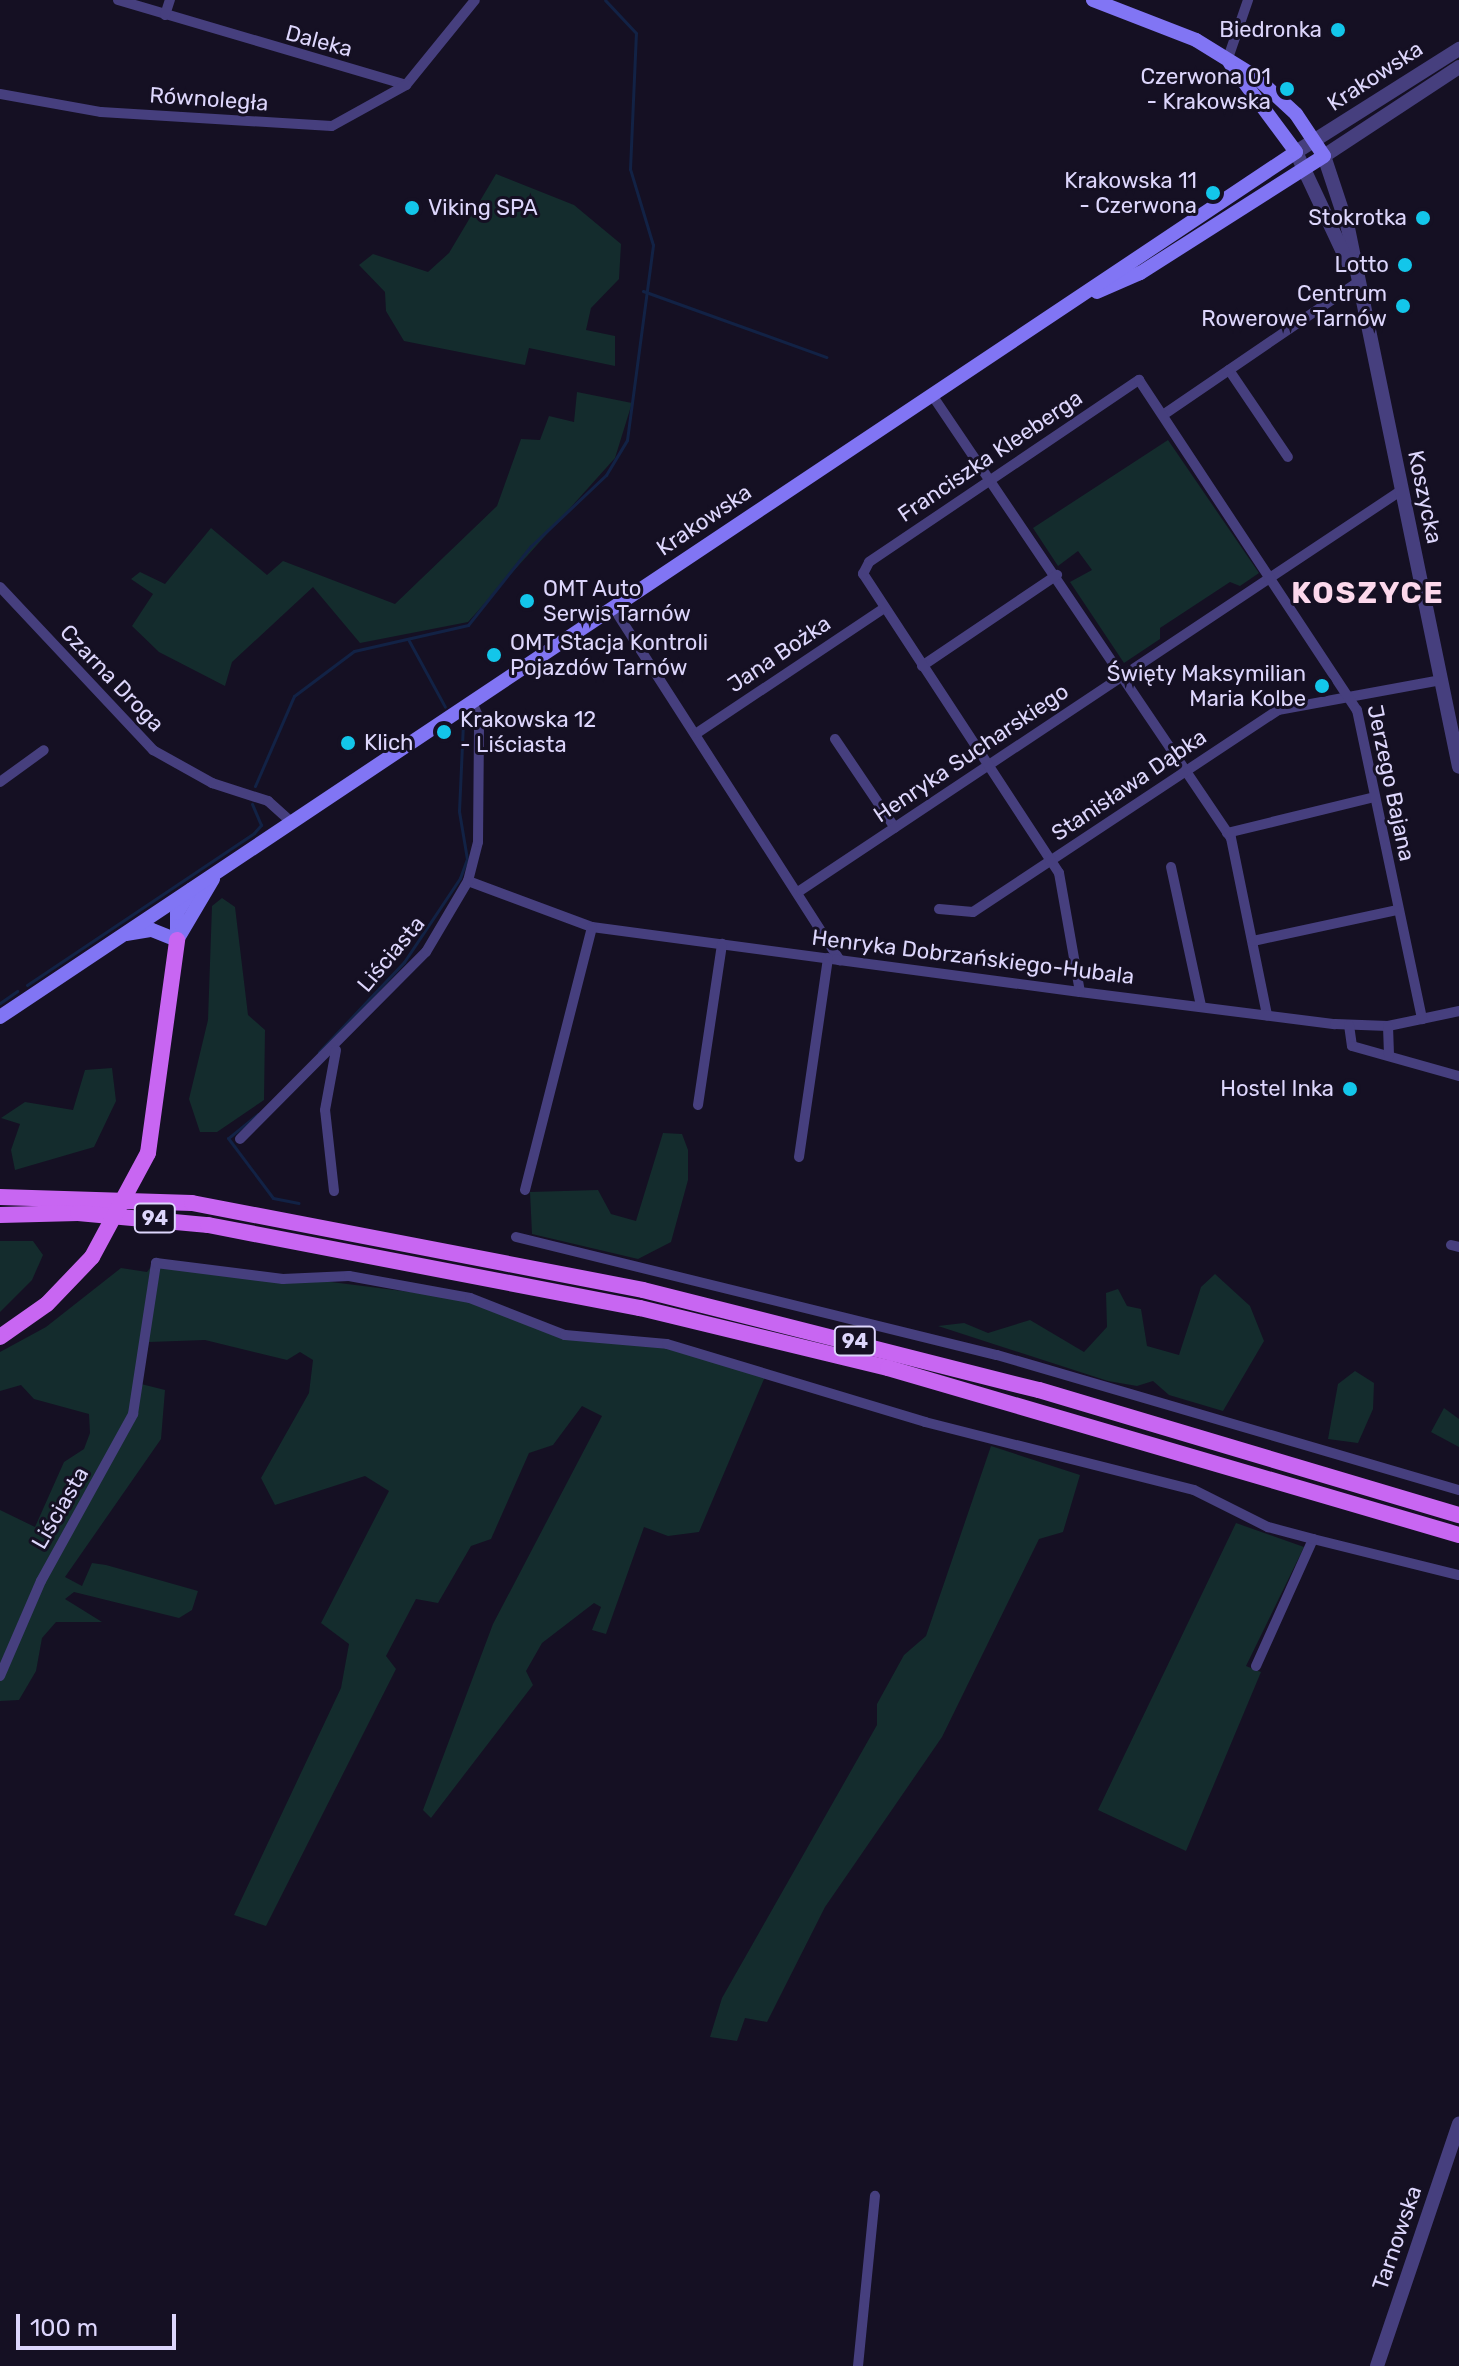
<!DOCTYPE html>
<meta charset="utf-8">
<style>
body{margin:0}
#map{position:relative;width:1459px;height:2366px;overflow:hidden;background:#151023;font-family:Rubik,sans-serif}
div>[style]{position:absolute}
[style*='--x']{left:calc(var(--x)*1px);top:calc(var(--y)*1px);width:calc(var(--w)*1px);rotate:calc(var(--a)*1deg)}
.green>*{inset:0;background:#142c2d}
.stream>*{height:3px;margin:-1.5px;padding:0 1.5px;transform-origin:1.5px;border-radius:1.5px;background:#122245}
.minor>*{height:10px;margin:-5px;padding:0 5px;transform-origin:5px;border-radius:5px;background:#463f7e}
.tertiary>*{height:14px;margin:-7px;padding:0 7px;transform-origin:7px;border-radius:7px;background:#463f7e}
.secondary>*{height:14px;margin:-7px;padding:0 7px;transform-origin:7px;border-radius:7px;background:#8175f4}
.primary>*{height:16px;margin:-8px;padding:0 8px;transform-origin:8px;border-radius:8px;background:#c866f2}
.primary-bridge>*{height:16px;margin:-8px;padding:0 8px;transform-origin:8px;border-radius:8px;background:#c866f2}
.dots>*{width:22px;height:22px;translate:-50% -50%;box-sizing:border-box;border:4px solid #151023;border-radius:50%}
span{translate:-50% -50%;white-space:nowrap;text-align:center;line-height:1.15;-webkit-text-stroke:6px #151023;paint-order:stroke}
.shield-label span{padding:2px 6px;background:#151023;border:2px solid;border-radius:6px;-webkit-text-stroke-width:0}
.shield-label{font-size:20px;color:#ddd6fc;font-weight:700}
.poi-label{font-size:22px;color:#ddd6fc}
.right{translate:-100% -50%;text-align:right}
.left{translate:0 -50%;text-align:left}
.street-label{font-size:22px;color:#ddd6fc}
.district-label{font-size:30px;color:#fcd8ec;font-weight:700;letter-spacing:2px}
.scale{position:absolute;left:16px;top:2314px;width:160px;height:36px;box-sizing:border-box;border:4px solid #ddd6fc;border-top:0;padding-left:10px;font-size:24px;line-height:28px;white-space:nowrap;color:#ddd6fc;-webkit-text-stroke:6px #151023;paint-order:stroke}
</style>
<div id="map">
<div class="green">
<div style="clip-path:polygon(496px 174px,574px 205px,621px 244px,619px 279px,591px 308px,586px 330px,615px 336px,615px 366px,529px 348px,525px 365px,404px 341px,386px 311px,385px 292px,359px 265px,373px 254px,428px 272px,449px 253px)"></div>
<div style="clip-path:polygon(577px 392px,632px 403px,615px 458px,468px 622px,360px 643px,313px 587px,232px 662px,225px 686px,159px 652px,132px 626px,153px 594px,131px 579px,140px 572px,165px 584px,211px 528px,267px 575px,283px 561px,395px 604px,497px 506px,521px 439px,540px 440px,549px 416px,574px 422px)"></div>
<div style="clip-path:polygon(1168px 440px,1259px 573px,1240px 586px,1230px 582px,1160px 628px,1160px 639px,1124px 663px,1070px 582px,1092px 570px,1078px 551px,1058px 566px,1033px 528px)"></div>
<div style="clip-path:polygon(222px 898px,235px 907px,248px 1015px,265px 1030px,264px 1100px,217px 1132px,200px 1132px,189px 1099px,208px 1020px,212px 906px)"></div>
<div style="clip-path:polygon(112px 1068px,116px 1101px,94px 1147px,15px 1170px,11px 1150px,20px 1124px,1px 1118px,25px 1102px,73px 1110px,85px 1070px)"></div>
<div style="clip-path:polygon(663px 1133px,682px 1134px,688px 1150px,688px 1180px,671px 1242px,638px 1259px,532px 1234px,530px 1192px,598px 1190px,611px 1214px,636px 1221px)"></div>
<div style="clip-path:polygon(0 1241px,33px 1241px,43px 1255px,32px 1280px,0 1312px)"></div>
<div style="clip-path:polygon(156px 1260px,458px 1298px,551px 1331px,652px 1343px,767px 1372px,699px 1532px,668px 1536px,644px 1527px,606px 1634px,592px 1630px,601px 1607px,594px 1603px,542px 1643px,526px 1671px,533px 1685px,431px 1818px,423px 1810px,493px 1624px,602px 1416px,582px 1406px,553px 1445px,529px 1453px,491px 1539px,471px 1546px,438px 1603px,416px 1599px,386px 1656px,396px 1669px,266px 1926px,234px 1915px,341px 1688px,349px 1644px,321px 1623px,389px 1491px,365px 1476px,275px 1505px,261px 1478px,309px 1393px,313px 1360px,300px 1352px,287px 1360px,205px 1340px,149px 1342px,141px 1384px,165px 1390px,161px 1439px,65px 1577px,82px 1586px,92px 1563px,106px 1565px,198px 1591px,192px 1610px,179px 1618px,74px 1592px,65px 1599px,102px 1622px,56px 1622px,42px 1638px,36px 1671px,19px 1700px,0 1701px,0 1510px,35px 1527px,64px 1462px,84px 1449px,90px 1433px,89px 1414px,34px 1399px,21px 1385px,0 1391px,0 1352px,46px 1327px,121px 1268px,147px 1272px)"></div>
<div style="clip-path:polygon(1215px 1274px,1250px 1306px,1264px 1341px,1223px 1411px,1169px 1395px,1153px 1381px,1137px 1386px,1108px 1381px,938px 1326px,964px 1323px,988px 1333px,1030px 1320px,1084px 1352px,1107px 1327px,1106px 1293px,1118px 1289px,1127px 1306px,1141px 1309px,1147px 1346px,1179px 1355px,1201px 1287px)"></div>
<div style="clip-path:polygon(1355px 1371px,1374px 1383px,1373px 1409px,1358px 1443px,1328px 1439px,1338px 1384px)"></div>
<div style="clip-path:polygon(1444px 1408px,1459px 1419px,1459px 1447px,1431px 1432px)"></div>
<div style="clip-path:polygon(991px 1446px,1080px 1475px,1063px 1532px,1039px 1539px,942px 1737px,825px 1907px,767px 2022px,745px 2018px,737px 2041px,710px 2037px,722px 1998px,877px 1725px,877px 1704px,904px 1655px,926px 1636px)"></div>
<div style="clip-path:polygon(1236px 1523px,1304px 1547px,1246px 1666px,1261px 1672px,1186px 1851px,1098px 1810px)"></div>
</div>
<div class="stream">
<div style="--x:643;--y:291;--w:195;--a:19.8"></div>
<div style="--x:408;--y:639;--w:77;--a:61.4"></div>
<div style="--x:255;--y:786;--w:98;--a:-66.6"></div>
<div style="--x:294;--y:696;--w:75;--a:-36.9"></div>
<div style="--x:354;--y:651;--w:117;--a:-12.8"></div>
<div style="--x:468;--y:625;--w:100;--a:-51.5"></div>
<div style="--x:530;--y:547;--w:105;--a:-43.5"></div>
<div style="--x:606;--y:475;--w:41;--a:-59"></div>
<div style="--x:627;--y:440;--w:197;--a:-82.4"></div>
<div style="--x:653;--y:245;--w:79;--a:-106.8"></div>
<div style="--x:630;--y:169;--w:136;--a:-87.5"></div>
<div style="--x:636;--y:33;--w:45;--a:-133.2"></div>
<div style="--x:27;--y:985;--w:273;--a:-33.8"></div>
<div style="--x:254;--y:833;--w:11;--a:-49"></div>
<div style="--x:261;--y:825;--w:23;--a:-113"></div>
<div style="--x:0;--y:1003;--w:21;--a:-35"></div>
<div style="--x:319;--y:1052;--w:124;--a:-46.6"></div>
<div style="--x:404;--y:962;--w:101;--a:-56.3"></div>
<div style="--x:460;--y:878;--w:20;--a:-70"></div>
<div style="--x:467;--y:859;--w:49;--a:-99.5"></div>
<div style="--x:459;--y:811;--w:87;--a:-87.4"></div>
<div style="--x:258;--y:1114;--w:38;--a:141"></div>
<div style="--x:228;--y:1138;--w:75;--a:53.1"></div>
<div style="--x:273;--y:1198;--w:26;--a:11"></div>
</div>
<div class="minor">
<div style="--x:118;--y:0;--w:300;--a:16.4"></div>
<div style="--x:406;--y:85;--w:109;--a:-50.9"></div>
<div style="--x:165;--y:15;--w:16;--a:-72"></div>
<div style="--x:1227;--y:61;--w:65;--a:-71"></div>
<div style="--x:0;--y:94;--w:103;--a:10.1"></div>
<div style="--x:101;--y:112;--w:231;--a:3.5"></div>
<div style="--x:332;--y:126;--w:85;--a:-29"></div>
<div style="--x:1229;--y:370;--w:105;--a:55.9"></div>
<div style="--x:932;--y:395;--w:534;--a:55.98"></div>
<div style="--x:1231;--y:838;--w:181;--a:78.5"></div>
<div style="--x:1163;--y:415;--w:236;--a:-34.3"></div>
<div style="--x:0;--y:587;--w:224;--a:46.8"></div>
<div style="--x:153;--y:750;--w:68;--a:29.2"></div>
<div style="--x:212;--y:783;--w:59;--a:17.8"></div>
<div style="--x:268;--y:801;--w:31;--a:42"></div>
<div style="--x:613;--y:607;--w:420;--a:57.3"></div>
<div style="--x:922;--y:666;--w:163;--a:-34"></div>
<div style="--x:697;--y:733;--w:224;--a:-33.7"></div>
<div style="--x:835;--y:739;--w:107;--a:56"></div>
<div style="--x:0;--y:782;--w:54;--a:-36"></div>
<div style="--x:1227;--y:833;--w:152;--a:-13.7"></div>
<div style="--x:1171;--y:867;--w:142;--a:77.8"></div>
<div style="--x:468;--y:881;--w:132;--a:20.4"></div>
<div style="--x:592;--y:927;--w:492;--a:7.6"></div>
<div style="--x:1080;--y:992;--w:257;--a:7.2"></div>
<div style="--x:1335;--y:1024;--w:53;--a:2.2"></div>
<div style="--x:1388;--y:1026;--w:73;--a:-11.9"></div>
<div style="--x:801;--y:890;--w:722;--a:-33.65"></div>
<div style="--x:939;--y:909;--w:34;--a:5"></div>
<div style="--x:973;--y:912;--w:366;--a:-33.5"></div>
<div style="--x:1278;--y:710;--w:166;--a:-10.4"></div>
<div style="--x:1253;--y:941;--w:148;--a:-12.1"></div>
<div style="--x:1080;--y:992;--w:121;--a:-100"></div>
<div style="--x:1059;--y:873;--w:358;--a:-123.2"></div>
<div style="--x:863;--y:574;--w:13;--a:-63"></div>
<div style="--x:869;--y:562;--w:326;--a:-34"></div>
<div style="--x:1139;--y:380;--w:396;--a:56.6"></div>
<div style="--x:1357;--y:710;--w:316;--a:78.1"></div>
<div style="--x:1349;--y:1025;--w:21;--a:82"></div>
<div style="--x:1352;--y:1046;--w:111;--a:15.7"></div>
<div style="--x:1388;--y:1026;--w:29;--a:88"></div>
<div style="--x:698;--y:1105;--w:163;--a:-81.5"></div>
<div style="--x:240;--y:1139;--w:264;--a:-45.2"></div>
<div style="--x:426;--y:952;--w:82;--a:-59.4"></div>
<div style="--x:468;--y:881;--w:40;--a:-75.6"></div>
<div style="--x:478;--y:842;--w:124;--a:-89.5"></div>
<div style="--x:479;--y:718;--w:17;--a:-114"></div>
<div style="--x:799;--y:1157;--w:201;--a:-81.7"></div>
<div style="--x:525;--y:1190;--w:271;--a:-75.7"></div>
<div style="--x:334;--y:1191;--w:81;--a:-96.3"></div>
<div style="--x:325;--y:1110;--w:61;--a:-79.6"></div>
<div style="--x:516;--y:1237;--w:495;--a:13.8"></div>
<div style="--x:997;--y:1355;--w:481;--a:16.3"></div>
<div style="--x:1451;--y:1245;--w:8;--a:14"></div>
<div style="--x:1256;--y:1666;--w:139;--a:-65.8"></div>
<div style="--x:1313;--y:1539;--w:150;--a:13.9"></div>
<div style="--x:0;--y:1676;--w:103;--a:-66.7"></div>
<div style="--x:41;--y:1581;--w:191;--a:-61.1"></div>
<div style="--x:133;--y:1414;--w:153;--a:-81.3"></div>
<div style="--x:156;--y:1263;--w:128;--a:7.2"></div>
<div style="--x:283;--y:1279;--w:66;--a:-2.6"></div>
<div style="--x:349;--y:1276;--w:123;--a:10.3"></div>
<div style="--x:470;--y:1298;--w:102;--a:21.3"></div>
<div style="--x:565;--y:1335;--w:102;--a:5"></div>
<div style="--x:667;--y:1344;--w:270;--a:16.8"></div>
<div style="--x:925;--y:1422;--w:277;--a:14.2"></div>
<div style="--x:1194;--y:1490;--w:83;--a:26.6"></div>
<div style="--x:1268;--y:1527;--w:47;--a:14.9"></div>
<div style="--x:858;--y:2366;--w:171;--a:-84.3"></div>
</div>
<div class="tertiary">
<div style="--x:1459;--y:67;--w:162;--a:146.6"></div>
<div style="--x:1324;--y:156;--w:76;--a:71.6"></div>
<div style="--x:1348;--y:228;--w:550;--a:78.36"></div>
<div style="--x:1350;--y:267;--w:127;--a:-115.2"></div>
<div style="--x:1296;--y:152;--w:193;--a:-32.3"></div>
<div style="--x:1377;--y:2366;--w:256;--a:-71.3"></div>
</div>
<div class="secondary">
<div style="--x:1093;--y:0;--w:110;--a:21.2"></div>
<div style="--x:1196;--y:40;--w:70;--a:31.7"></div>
<div style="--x:1256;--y:77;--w:54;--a:42.8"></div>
<div style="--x:1296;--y:114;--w:50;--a:56.3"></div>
<div style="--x:1324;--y:156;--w:218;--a:147.5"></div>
<div style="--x:1140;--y:273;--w:47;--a:156.2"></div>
<div style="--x:126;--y:934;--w:26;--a:-9"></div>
<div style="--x:152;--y:930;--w:27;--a:22"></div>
<div style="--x:177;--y:939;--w:26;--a:-90"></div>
<div style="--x:177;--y:913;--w:28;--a:-58"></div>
<div style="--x:177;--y:940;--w:71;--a:-59.5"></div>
<div style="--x:0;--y:1017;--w:1558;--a:-33.72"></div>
<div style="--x:1296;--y:152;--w:111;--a:-126.6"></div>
</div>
<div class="primary">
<div style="--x:148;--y:1153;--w:215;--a:-82.2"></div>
<div style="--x:0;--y:1197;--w:192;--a:1.8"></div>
<div style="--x:192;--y:1203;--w:459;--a:10.9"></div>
<div style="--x:643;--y:1290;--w:408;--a:14.2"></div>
<div style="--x:1039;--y:1390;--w:438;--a:16.6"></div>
<div style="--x:0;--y:1215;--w:78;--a:-1.5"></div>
<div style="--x:78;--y:1213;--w:131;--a:5.3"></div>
<div style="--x:208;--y:1225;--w:440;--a:10.9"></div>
<div style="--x:640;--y:1308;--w:255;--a:13.6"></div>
<div style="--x:888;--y:1368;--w:595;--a:16.3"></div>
<div style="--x:0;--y:1337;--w:57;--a:-35.1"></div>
<div style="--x:47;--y:1304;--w:65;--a:-46.2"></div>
</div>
<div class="primary-bridge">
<div style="--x:92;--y:1257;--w:118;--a:-61.7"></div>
</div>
<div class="dots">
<div style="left:1338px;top:30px;background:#13c6ea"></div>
<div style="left:1287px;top:89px;background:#13c6ea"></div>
<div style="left:1213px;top:193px;background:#13c6ea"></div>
<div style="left:412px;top:208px;background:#13c6ea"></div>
<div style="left:1423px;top:218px;background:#13c6ea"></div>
<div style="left:1405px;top:265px;background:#13c6ea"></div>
<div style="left:1403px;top:306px;background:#13c6ea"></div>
<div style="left:527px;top:601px;background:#13c6ea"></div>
<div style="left:494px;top:655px;background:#13c6ea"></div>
<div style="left:1322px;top:686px;background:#13c6ea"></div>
<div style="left:444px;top:732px;background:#13c6ea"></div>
<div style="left:348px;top:743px;background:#13c6ea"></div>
<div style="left:1350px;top:1089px;background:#13c6ea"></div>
</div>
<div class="shield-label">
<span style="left:155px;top:1218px">94</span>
<span style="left:855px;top:1341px">94</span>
</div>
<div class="poi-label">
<span class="right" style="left:1322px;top:30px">Biedronka</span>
<span class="right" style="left:1271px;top:89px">Czerwona 01<br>- Krakowska</span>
<span class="right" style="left:1197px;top:193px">Krakowska 11<br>- Czerwona</span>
<span class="left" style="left:428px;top:208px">Viking SPA</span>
<span class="right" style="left:1407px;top:218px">Stokrotka</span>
<span class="right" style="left:1389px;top:265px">Lotto</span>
<span class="right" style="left:1387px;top:306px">Centrum<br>Rowerowe Tarnów</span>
<span class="left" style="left:543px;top:601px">OMT Auto<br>Serwis Tarnów</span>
<span class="left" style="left:510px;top:655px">OMT Stacja Kontroli<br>Pojazdów Tarnów</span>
<span class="right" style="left:1306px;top:686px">Święty Maksymilian<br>Maria Kolbe</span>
<span class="left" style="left:460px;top:732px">Krakowska 12<br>- Liściasta</span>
<span class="left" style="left:364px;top:743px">Klich</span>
<span class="right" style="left:1334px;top:1089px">Hostel Inka</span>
</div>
<div class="street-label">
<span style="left:319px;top:41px;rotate:15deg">Daleka</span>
<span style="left:1375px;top:76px;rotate:-33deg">Krakowska</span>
<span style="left:209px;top:99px;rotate:4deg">Równoległa</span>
<span style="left:990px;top:456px;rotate:-34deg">Franciszka Kleeberga</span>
<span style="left:1425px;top:497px;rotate:78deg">Koszycka</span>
<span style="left:704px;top:520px;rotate:-34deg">Krakowska</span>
<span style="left:779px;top:654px;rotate:-34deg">Jana Bożka</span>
<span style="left:112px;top:678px;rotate:46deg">Czarna Droga</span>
<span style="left:971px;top:753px;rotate:-34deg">Henryka Sucharskiego</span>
<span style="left:1391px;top:783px;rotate:78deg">Jerzego Bajana</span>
<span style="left:1129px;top:785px;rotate:-34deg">Stanisława Dąbka</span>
<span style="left:391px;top:954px;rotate:-50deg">Liściasta</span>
<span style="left:973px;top:957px;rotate:7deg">Henryka Dobrzańskiego-Hubala</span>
<span style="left:60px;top:1508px;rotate:-60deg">Liściasta</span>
<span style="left:1397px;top:2238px;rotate:-71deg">Tarnowska</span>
</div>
<div class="district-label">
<span style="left:1368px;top:593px">KOSZYCE</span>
</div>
<div class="scale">100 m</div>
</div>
